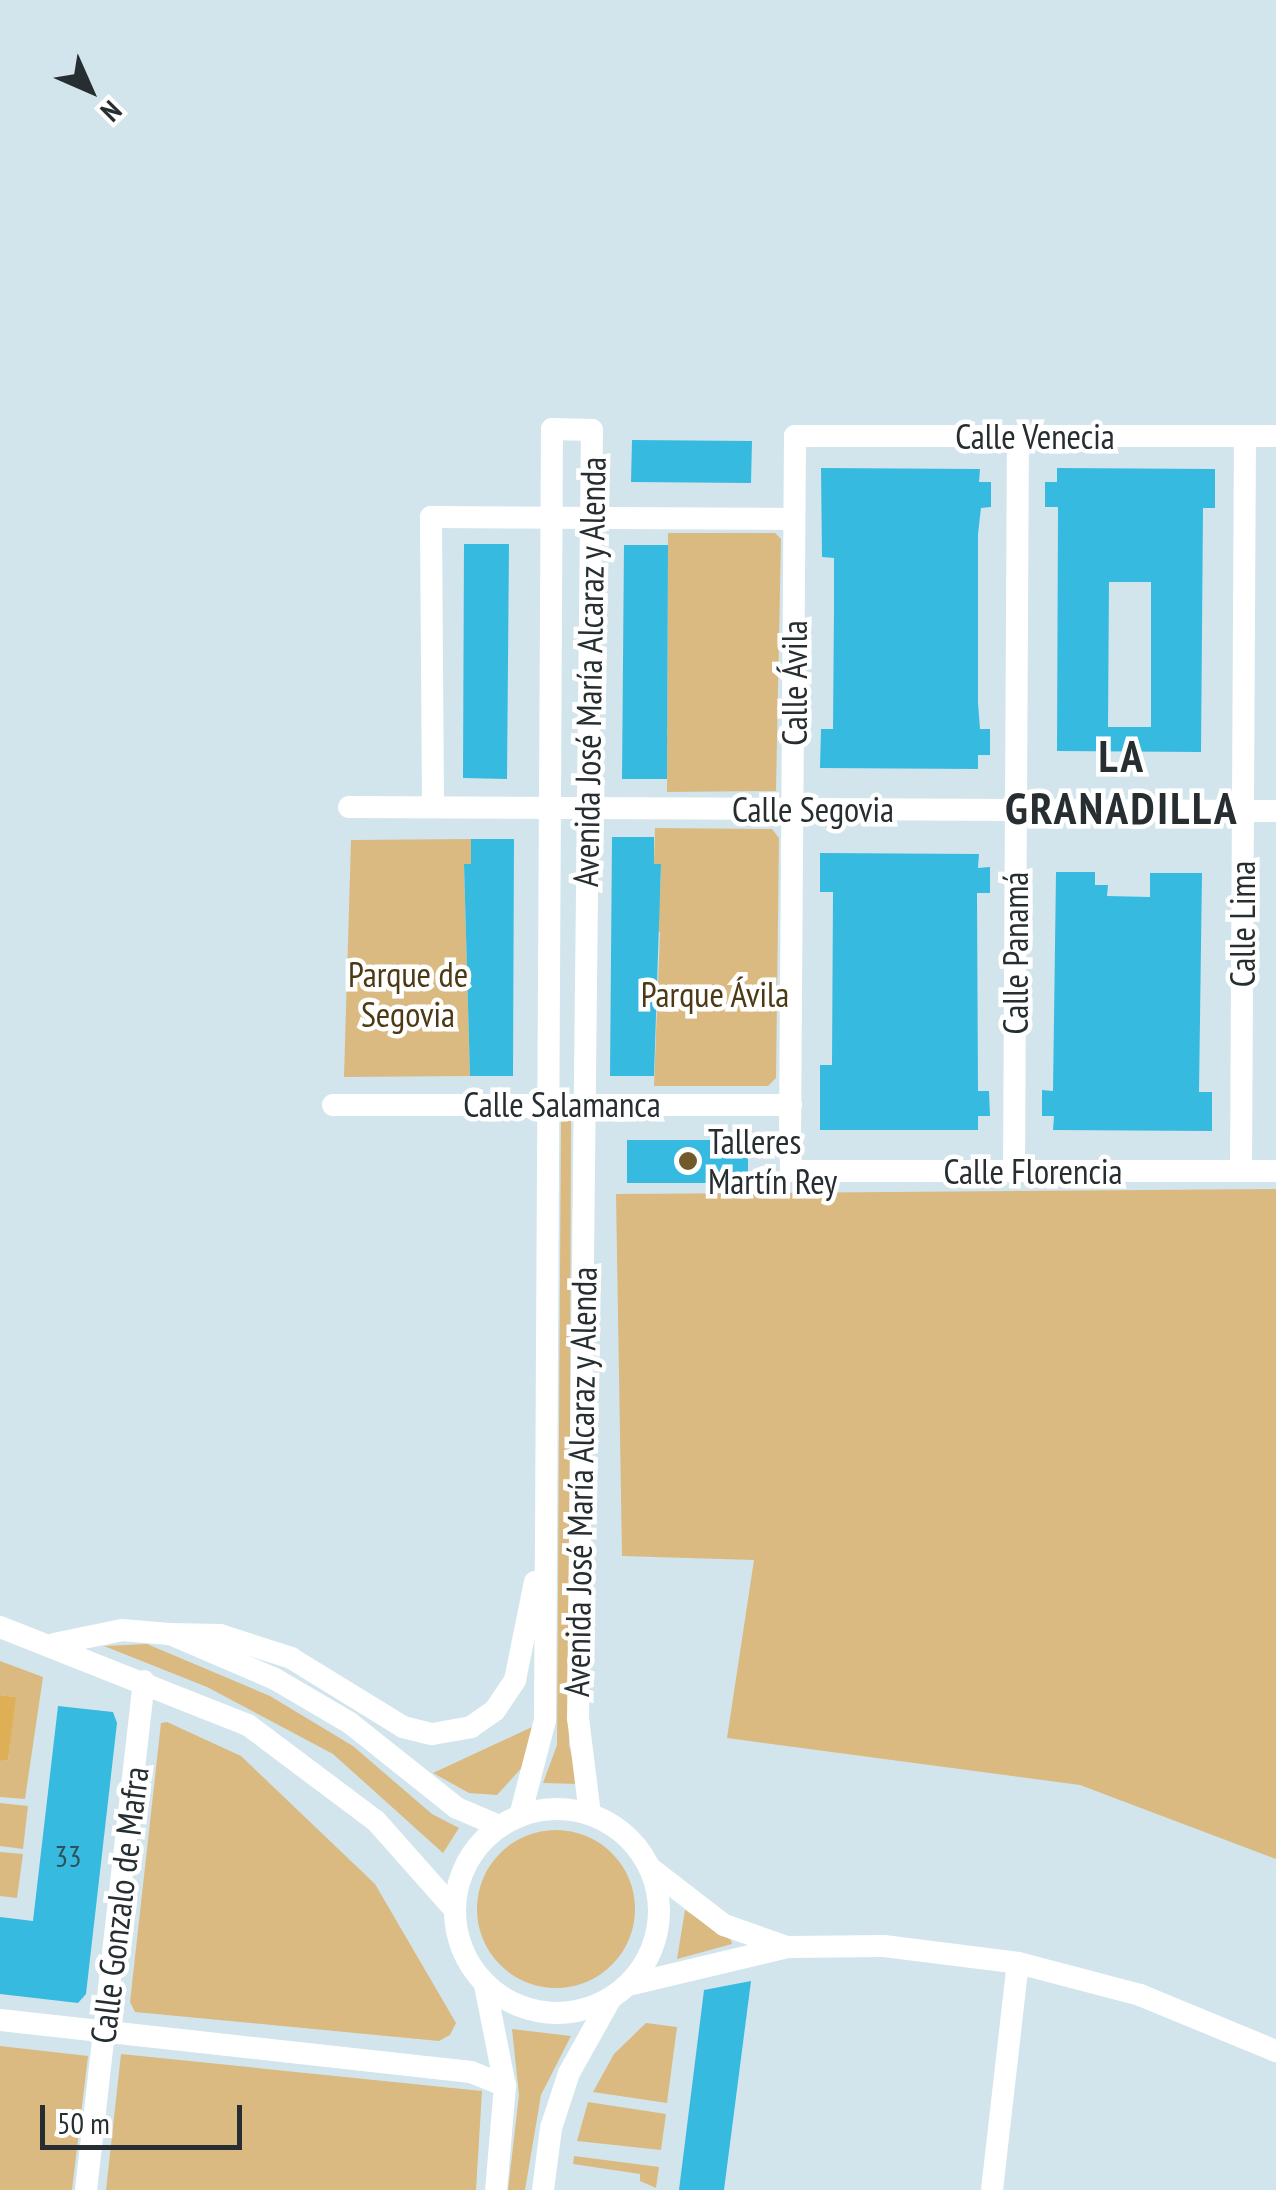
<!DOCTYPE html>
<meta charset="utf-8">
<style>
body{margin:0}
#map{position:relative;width:1276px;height:2190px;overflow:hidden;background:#d2e5ec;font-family:"PT Sans Narrow",sans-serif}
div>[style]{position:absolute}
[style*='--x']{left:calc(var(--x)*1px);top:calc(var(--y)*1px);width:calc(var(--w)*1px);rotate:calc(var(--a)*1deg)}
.green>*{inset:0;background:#daba81}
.round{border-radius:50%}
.water>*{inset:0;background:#dfaf55}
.building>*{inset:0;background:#37badf}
.street>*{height:22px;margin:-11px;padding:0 11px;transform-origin:11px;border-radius:11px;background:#fff}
.street>.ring{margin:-11px;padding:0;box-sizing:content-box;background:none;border:22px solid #fff;border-radius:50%}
.dots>*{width:28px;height:28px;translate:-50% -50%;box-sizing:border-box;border:5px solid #fff;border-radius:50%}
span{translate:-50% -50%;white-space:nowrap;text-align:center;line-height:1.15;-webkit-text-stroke:9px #fff;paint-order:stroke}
.number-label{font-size:30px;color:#2b515c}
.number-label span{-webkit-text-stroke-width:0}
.street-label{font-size:35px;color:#272e31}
.park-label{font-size:35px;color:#4d3913}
.poi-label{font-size:35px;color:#272e31}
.left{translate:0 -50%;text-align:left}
.district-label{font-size:45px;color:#272e31;font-weight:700;letter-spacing:2.5px}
.north{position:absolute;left:40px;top:40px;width:100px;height:100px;-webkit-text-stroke:8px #fff;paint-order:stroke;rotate:135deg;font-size:28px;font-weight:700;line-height:40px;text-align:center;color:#272e31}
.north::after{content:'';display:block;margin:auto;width:35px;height:45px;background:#272e31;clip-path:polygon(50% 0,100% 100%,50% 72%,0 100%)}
.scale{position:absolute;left:40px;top:2105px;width:202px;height:45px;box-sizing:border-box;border:5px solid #272e31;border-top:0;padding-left:12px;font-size:30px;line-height:35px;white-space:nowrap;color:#272e31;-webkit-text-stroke:8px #fff;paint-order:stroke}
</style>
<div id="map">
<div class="green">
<div style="clip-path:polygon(668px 533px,775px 533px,781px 539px,776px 791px,667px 792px)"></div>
<div style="clip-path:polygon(655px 828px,772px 829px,779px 838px,776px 1078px,768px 1086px,654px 1086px,660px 932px,654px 931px,654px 897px,660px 896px,661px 864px,654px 864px)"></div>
<div style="clip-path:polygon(471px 839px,471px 864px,464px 865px,470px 1076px,344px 1077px,351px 840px)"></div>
<div style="clip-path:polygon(561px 1116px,571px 1116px,569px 1745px,579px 1784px,543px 1783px,557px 1745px)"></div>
<div style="clip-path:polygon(1276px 1189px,1276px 1859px,1080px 1785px,727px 1738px,754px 1560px,622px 1556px,616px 1194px)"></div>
<div style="clip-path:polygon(147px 1644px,270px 1696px,353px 1746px,432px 1814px,459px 1828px,443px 1853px,333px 1754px,207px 1687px,104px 1646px)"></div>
<div style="clip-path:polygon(0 1661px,43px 1677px,25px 1799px,0 1797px,0 1761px,8px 1760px,15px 1697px,0 1695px)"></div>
<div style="clip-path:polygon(167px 1722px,241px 1756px,375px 1884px,456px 2023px,450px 2035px,439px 2041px,135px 2012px,130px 2002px,161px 1723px)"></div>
<div style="clip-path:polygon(532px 1727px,526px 1763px,497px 1795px,469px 1793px,433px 1773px)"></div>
<div style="clip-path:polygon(0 1803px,28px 1806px,23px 1849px,0 1846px)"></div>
<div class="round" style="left:477px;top:1830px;width:158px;height:158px"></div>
<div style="clip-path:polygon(0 1852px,23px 1854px,17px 1898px,0 1896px)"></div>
<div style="clip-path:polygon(685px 1910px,731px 1940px,732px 1944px,677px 1959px)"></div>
<div style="clip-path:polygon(646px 2023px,677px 2027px,667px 2103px,593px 2092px,614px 2054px)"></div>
<div style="clip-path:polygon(512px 2029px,571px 2036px,541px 2095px,525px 2190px,508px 2190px,519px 2095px)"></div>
<div style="clip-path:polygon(0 2046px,88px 2056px,72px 2190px,0 2190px)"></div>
<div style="clip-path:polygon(121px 2054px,482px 2091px,476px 2190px,106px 2190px)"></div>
<div style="clip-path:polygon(588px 2102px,666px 2114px,661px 2150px,577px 2141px)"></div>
<div style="clip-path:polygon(574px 2156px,659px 2167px,656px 2188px,640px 2181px,640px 2174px,573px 2164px)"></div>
</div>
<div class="water">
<div style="clip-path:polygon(0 1695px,16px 1697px,8px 1760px,0 1761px)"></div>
</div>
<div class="building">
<div style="clip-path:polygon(632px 440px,752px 441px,751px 483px,631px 482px)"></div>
<div style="clip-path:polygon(821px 468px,980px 469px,979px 482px,991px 482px,991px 507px,981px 508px,978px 534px,978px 703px,980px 729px,990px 729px,990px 755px,978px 755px,978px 769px,820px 768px,821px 729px,833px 729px,834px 606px,834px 558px,822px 557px)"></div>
<div style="clip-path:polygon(evenodd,1057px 468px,1215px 469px,1215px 508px,1203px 508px,1201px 752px,1057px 751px,1058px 507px,1045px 507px,1045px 482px,1057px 482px,1057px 468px,1109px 582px,1151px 582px,1151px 727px,1108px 727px,1109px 582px)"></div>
<div style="clip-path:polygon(464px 544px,509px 544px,507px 779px,463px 778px)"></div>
<div style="clip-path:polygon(624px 545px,668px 545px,667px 779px,622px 779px)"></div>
<div style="clip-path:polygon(612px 837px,654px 837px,654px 864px,661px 864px,654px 1076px,610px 1076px)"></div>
<div style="clip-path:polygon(471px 839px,514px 839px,513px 1076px,470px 1076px,464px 864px,471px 864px)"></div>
<div style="clip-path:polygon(820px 853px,979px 854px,978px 868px,990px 867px,990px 893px,977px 893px,978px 1091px,989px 1091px,990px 1116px,978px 1116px,978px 1130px,820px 1130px,820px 1065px,832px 1065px,833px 892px,820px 892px)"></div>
<div style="clip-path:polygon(1056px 872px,1095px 872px,1095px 885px,1108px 885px,1107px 896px,1150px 897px,1150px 873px,1202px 873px,1199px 1092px,1212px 1092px,1212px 1131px,1053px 1130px,1054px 1116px,1042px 1116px,1042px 1090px,1053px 1091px)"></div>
<div style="clip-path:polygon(627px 1140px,748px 1140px,748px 1183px,627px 1183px)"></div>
<div style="clip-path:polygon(58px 1706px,113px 1712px,117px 1723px,86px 1994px,78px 2003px,0 1994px,0 1917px,33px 1921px)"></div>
<div style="clip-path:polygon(751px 1981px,724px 2190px,679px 2190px,704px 1990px)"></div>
</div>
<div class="street">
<div style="--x:1276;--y:436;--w:481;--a:180"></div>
<div style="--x:795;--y:436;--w:702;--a:90.41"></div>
<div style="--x:790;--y:1138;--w:33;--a:88"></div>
<div style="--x:791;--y:1171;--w:485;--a:0"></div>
<div style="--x:349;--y:807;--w:927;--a:0.25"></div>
<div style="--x:433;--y:807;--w:290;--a:-90.4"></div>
<div style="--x:431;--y:517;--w:363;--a:0.3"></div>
<div style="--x:333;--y:1105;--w:458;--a:0"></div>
<div style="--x:1014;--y:1171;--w:735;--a:-89.69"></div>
<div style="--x:1241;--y:1171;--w:735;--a:-89.69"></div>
<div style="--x:0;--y:1627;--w:267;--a:21.6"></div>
<div style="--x:248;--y:1725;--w:160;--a:36.9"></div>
<div style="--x:376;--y:1821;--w:118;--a:48.4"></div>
<div style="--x:170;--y:1634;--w:50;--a:1.1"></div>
<div style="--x:220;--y:1635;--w:75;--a:17.9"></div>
<div style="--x:291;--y:1658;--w:132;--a:31.6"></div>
<div style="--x:403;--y:1727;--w:30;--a:14"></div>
<div style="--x:432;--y:1734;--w:40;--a:-10"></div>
<div style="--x:471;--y:1727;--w:29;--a:-35"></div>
<div style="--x:495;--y:1710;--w:36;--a:-56"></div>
<div style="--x:515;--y:1680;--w:100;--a:-78.5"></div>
<div style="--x:54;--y:1644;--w:69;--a:-11.6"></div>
<div style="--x:122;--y:1630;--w:48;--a:4.8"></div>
<div style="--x:170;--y:1634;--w:114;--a:23.2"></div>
<div style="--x:275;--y:1679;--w:87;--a:30.4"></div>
<div style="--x:350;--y:1723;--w:137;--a:38.5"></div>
<div style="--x:457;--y:1808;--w:46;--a:23.2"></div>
<div class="ring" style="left:455px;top:1809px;width:182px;height:182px"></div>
<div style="--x:520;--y:1816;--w:99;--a:-75.4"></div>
<div style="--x:545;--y:1720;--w:1291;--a:-89.69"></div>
<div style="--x:552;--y:429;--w:40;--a:1.4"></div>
<div style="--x:592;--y:430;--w:1288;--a:90.62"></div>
<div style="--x:578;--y:1718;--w:97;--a:82.9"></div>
<div style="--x:650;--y:1868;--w:93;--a:37.6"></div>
<div style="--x:724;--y:1925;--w:64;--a:19.3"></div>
<div style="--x:485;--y:1985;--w:103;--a:78.8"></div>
<div style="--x:505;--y:2086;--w:104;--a:94.9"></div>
<div style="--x:628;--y:1985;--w:163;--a:-13.4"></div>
<div style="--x:787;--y:1947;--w:97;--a:-0.6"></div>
<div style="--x:884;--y:1946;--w:135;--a:7.2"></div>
<div style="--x:1018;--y:1963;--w:126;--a:14.7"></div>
<div style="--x:1140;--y:1995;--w:147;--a:22.4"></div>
<div style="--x:0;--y:2020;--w:474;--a:6.3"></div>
<div style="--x:471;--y:2072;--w:37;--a:22"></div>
<div style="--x:86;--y:2190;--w:512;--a:-83.5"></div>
<div style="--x:543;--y:2190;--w:63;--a:-82.6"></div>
<div style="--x:551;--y:2128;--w:58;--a:-71.9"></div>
<div style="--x:569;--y:2073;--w:86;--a:-60.8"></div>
<div style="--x:992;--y:2190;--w:228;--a:-83.5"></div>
</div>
<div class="dots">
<div style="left:688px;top:1161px;background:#72592a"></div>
</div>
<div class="number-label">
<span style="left:68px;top:1856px">33</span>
</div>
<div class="street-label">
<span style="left:1035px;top:436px">Calle Venecia</span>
<span style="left:589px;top:672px;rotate:-89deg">Avenida José María Alcaraz y Alenda</span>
<span style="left:794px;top:683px;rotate:-90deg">Calle Ávila</span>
<span style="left:813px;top:809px">Calle Segovia</span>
<span style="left:1242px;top:924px;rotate:-90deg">Calle Lima</span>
<span style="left:1015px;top:953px;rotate:-90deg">Calle Panamá</span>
<span style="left:562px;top:1104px">Calle Salamanca</span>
<span style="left:1033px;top:1171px">Calle Florencia</span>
<span style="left:580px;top:1482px;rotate:-89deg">Avenida José María Alcaraz y Alenda</span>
<span style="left:119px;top:1905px;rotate:-83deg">Calle Gonzalo de Mafra</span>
</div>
<div class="park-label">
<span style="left:408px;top:994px">Parque de<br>Segovia</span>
<span style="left:715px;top:994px">Parque Ávila</span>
</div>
<div class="poi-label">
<span class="left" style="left:708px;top:1161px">Talleres<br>Martín Rey</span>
</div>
<div class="district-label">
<span style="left:1122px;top:782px">LA<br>GRANADILLA</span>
</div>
<div class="north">N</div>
<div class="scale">50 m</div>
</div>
